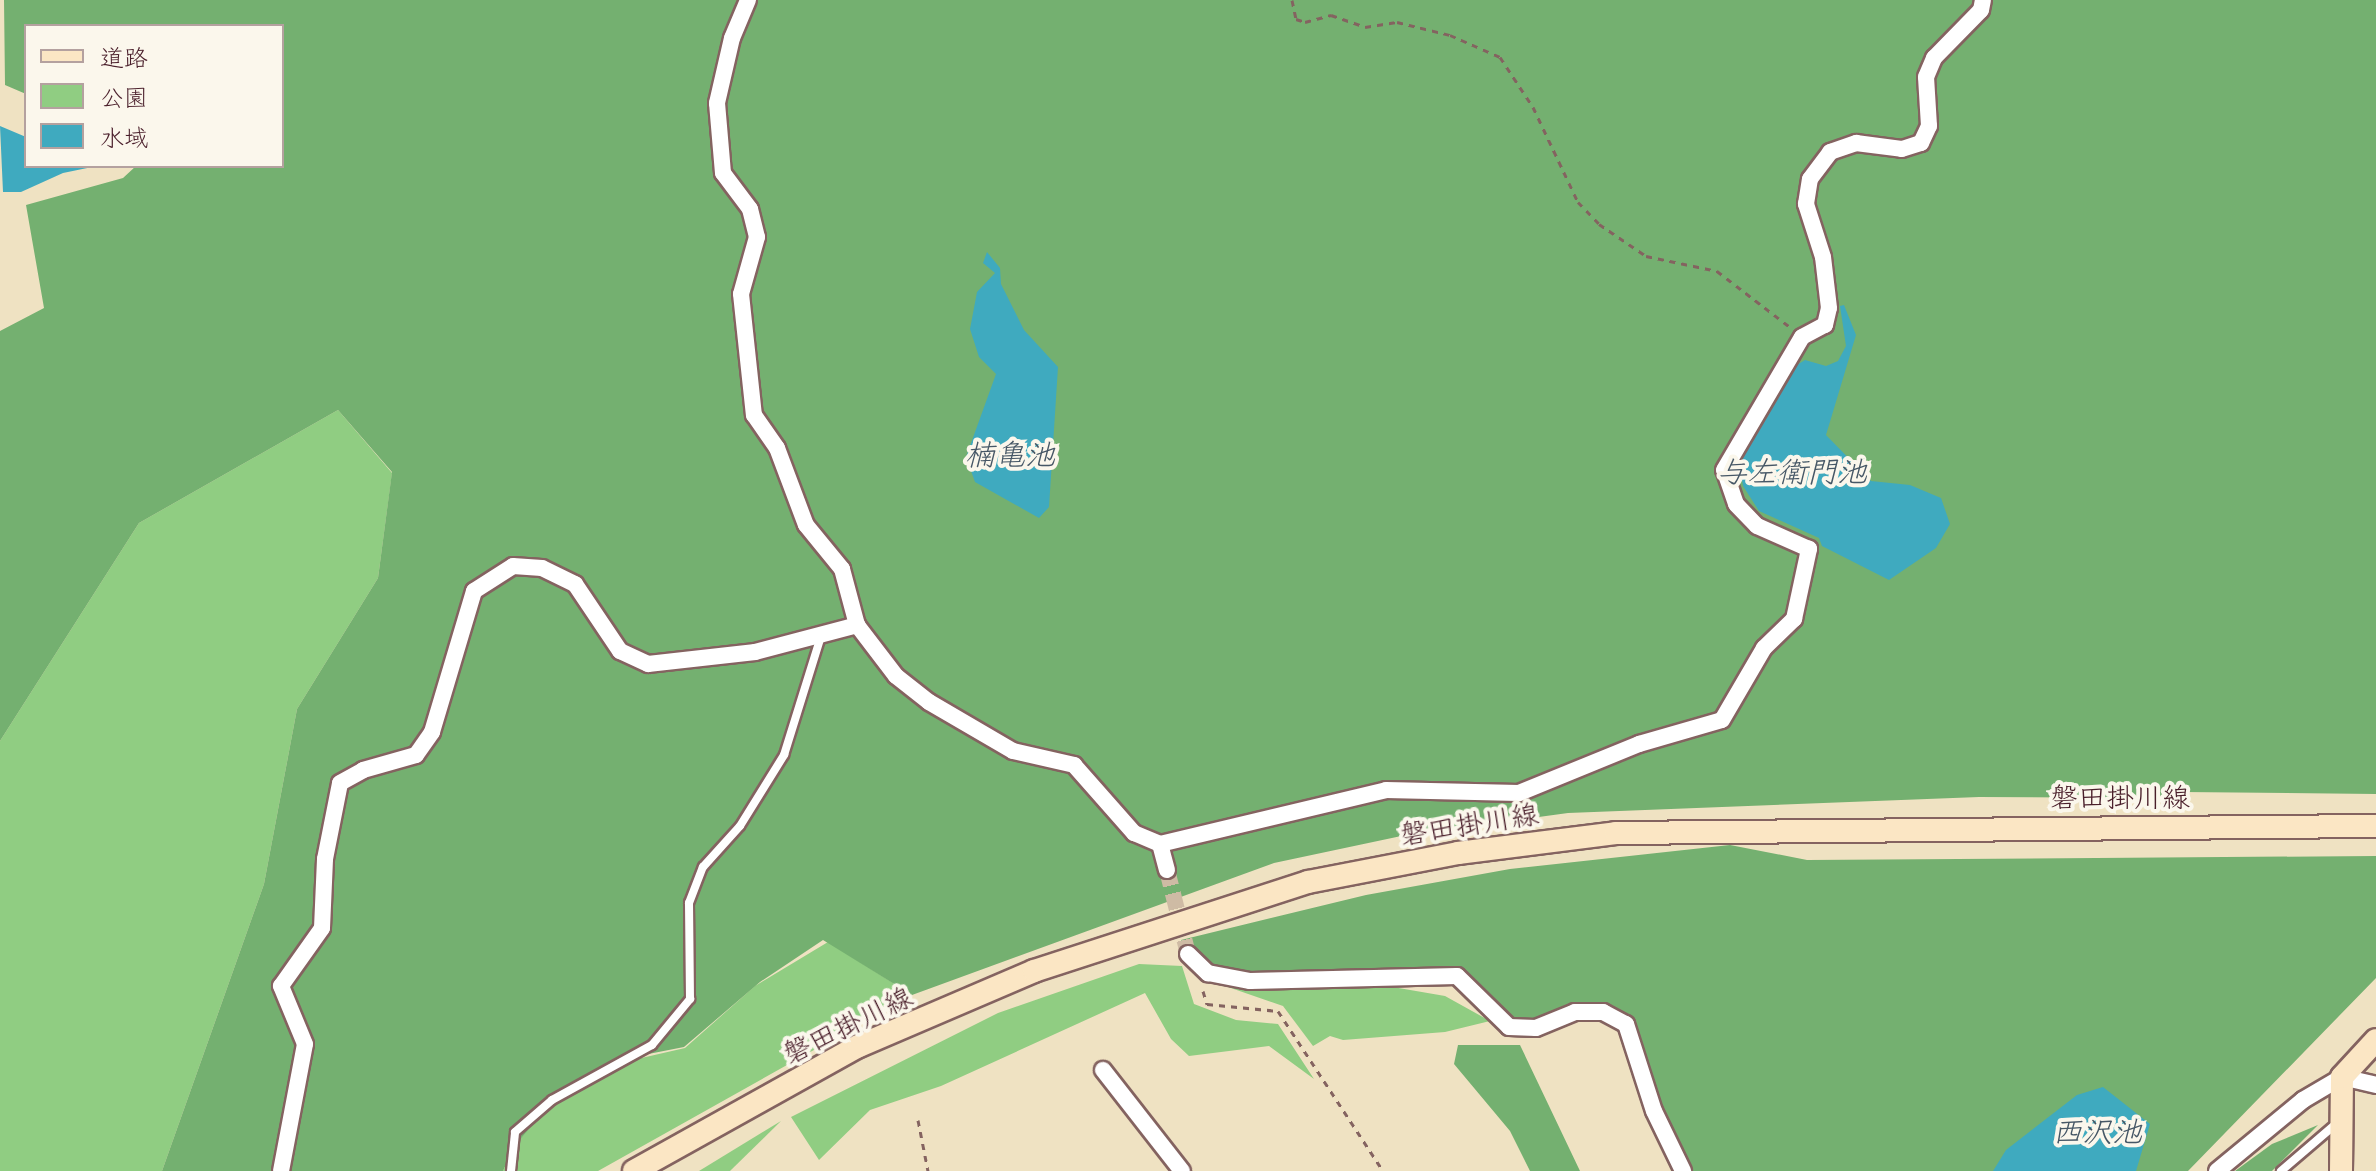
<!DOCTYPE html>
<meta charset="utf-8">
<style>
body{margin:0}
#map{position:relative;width:2376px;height:1171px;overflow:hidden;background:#efe2c2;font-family:"Playpen Sans","Klee One",sans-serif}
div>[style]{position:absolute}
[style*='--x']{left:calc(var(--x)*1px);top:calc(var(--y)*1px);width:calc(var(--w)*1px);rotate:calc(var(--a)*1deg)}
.green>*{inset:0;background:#90cd82}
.forest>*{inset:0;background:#74b070}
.water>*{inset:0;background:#3faabf}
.street-tunnel>*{height:16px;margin-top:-8px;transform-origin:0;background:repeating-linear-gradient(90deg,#cebba4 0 16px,transparent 0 24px)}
.path>*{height:3px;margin-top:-1.5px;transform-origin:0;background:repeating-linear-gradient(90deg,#846360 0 6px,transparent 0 12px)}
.roads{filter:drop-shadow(2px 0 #846360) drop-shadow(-2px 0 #846360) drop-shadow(0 2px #846360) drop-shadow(0 -2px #846360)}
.lane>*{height:8px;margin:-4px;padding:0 4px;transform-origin:4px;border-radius:4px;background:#fff}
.street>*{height:16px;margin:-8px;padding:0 8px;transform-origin:8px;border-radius:8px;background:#fff}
.secondary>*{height:22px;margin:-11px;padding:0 11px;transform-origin:11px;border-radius:11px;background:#fbe6c4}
span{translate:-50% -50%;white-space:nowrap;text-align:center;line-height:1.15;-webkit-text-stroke:8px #fbf7ec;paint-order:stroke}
.street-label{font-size:28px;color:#4a1f2b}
.water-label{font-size:30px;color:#465766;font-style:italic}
.legend{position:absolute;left:24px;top:24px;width:260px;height:144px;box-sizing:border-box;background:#fbf7ec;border:2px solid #b4a19f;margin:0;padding:10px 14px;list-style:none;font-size:24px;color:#4a1f2b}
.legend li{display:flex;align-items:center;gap:16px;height:40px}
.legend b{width:40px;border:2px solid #b4a19f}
</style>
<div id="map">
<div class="green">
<div style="clip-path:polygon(338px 410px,392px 473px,378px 578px,297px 709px,264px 884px,162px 1171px,0 1171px,0 741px,139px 523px)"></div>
<div style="clip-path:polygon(828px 942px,912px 995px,598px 1171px,503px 1171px,514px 1147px,552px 1100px,624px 1062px,685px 1048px,755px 986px)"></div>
<div style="clip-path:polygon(1139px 964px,1182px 966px,1194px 1004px,1236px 1020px,1278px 1024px,1314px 1079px,1269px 1046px,1189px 1056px,1171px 1039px,1145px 993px,941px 1086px,870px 1110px,819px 1160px,791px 1117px,998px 1013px)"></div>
<div style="clip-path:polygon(1358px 981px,1445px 996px,1490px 1021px,1445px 1032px,1343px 1040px,1330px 1036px,1313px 1046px,1283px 1006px,1228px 987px)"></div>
<div style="clip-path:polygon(781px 1121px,730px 1171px,699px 1171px)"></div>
</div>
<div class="forest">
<div style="clip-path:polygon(4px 0,2376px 0,2376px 794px,2183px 792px,2152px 798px,1979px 797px,1568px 813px,1406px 835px,1274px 863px,912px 995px,823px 940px,760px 982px,684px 1047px,628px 1058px,553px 1100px,514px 1147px,503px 1171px,162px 1171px,264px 884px,297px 709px,378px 578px,392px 472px,338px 410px,139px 523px,0 741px,0 331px,44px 308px,26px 205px,123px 178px,136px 166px,282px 166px,282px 26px,26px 26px,26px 94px,5px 85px)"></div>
<div style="clip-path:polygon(1730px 845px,1807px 860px,2376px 856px,2376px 978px,2188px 1171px,1684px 1171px,1625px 1024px,1587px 1012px,1509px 1027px,1457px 976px,1208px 973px,1181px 940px,1366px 895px,1510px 869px)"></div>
<div style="clip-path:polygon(1458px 1045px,1520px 1045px,1580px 1171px,1530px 1171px,1510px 1131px,1454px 1064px)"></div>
<div style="clip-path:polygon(2318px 1125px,2272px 1171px,2235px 1171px,2272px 1144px)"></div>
</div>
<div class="water">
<div style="clip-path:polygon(0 126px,26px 137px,26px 166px,97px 166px,63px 173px,21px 192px,3px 192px)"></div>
<div style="clip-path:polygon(987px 252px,1000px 268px,1001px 284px,1024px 330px,1058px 367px,1049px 507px,1039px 518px,975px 482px,966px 457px,996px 374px,979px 357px,970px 329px,977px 292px,995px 273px,983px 263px)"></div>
<div style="clip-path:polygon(1844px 305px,1856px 335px,1826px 435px,1871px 481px,1910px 485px,1941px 498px,1950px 524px,1936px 548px,1889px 580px,1822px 546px,1819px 538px,1759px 511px,1743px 486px,1739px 463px,1744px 437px,1784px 373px,1805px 360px,1826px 366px,1838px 361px,1846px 346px,1840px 306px)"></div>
<div style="clip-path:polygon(2103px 1087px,2150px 1124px,2136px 1171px,1993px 1171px,2006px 1150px,2077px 1095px)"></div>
</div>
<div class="street-tunnel">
<div style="--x:1167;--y:870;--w:87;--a:76"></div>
</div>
<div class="path">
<div style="--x:1292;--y:0;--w:19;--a:78"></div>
<div style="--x:1296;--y:19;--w:9;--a:18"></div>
<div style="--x:1305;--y:22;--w:27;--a:-15"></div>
<div style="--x:1331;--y:15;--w:36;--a:19"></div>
<div style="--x:1365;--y:27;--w:32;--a:-9"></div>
<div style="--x:1397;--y:22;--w:55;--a:13.8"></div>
<div style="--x:1450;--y:35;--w:55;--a:23.7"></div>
<div style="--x:1500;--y:57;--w:60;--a:56.6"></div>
<div style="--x:1533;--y:107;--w:105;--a:64.7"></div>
<div style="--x:1578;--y:202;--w:30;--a:46"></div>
<div style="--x:1599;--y:224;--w:57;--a:34.2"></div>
<div style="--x:1646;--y:256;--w:73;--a:11.9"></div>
<div style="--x:1717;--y:271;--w:92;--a:37.5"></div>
<div style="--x:1203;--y:991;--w:14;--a:73"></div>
<div style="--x:1207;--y:1004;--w:71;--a:5.6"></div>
<div style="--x:1278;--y:1011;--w:191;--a:56.7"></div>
<div style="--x:918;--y:1120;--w:52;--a:78.9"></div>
</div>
<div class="roads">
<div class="lane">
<div style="--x:511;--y:1171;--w:39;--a:-84"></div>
<div style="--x:515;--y:1132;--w:49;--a:-40.9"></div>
<div style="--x:552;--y:1100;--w:114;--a:-28.8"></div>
<div style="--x:652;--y:1045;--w:60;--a:-50.4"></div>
<div style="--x:690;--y:999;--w:96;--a:-90.6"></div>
<div style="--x:689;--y:903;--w:39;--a:-69"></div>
<div style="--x:703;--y:867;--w:55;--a:-47.9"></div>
<div style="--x:740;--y:826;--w:84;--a:-58.2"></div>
<div style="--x:784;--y:755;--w:125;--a:-72.7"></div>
<div style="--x:2281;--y:1171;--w:74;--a:-40.6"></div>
</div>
<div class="street">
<div style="--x:748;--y:0;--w:41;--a:112.8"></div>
<div style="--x:732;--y:38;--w:67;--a:103"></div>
<div style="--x:717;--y:103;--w:70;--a:85.1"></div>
<div style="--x:723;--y:173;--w:45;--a:53.1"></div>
<div style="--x:750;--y:209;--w:29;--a:76"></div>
<div style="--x:757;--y:237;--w:59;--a:105.7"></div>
<div style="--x:741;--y:294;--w:122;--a:83.9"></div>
<div style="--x:754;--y:415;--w:40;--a:55.1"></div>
<div style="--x:777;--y:448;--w:82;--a:69.4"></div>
<div style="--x:806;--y:525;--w:57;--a:50.7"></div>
<div style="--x:842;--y:569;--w:58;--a:75"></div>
<div style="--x:1160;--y:844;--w:232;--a:-13.4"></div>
<div style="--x:1386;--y:790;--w:133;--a:1.3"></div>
<div style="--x:1519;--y:793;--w:130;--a:-22.2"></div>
<div style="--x:1639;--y:744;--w:86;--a:-16.1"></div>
<div style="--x:1722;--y:720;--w:83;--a:-59.7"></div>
<div style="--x:1764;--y:648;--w:42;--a:-44"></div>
<div style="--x:1794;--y:619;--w:72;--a:-77.9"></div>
<div style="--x:1809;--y:549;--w:57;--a:-156.1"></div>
<div style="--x:1757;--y:526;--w:30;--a:-134"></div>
<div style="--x:1736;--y:504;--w:36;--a:-109"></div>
<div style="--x:1724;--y:470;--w:154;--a:-59.6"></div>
<div style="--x:1802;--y:337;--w:26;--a:-28"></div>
<div style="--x:1825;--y:325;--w:17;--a:-77"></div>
<div style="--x:1829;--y:308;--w:51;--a:-96.7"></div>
<div style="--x:1823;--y:257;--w:56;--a:-107.8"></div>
<div style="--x:1806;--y:204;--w:25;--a:-81"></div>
<div style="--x:1810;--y:179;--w:34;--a:-53"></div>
<div style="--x:1830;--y:152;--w:28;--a:-19"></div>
<div style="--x:1856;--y:143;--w:46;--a:7.4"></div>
<div style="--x:1902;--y:149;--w:20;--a:-18"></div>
<div style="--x:1921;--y:143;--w:19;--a:-65"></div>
<div style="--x:1929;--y:126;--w:49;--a:-93.5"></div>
<div style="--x:1926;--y:77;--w:21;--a:-67"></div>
<div style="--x:1934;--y:58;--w:67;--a:-45.6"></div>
<div style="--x:1981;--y:10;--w:10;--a:-79"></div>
<div style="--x:1188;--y:954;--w:28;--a:44"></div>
<div style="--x:1208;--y:973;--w:43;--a:10.8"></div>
<div style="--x:1250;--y:981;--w:207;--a:-1.4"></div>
<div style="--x:1457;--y:976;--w:73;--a:44.4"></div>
<div style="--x:1509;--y:1027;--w:27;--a:2"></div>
<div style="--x:1536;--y:1028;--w:42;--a:-22.3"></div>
<div style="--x:1575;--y:1012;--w:28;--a:0"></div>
<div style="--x:1603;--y:1012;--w:26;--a:28"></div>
<div style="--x:1626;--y:1024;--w:91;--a:72.2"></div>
<div style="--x:1654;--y:1111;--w:67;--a:64.2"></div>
<div style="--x:1103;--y:1070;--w:128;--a:52"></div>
<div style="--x:281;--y:1171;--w:129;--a:-79.3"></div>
<div style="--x:305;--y:1044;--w:63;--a:-112.5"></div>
<div style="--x:281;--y:986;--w:71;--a:-54.7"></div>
<div style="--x:322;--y:928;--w:69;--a:-87.5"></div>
<div style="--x:325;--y:859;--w:77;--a:-78.8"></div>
<div style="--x:340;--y:783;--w:26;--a:-29"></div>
<div style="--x:363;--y:770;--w:55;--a:-15.8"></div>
<div style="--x:416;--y:755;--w:28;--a:-55"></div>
<div style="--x:432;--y:732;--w:147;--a:-73.4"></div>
<div style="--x:474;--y:591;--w:46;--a:-32.7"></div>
<div style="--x:513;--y:566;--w:29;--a:4"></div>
<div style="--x:542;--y:568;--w:37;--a:26"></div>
<div style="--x:575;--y:584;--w:81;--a:56.1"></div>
<div style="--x:620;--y:651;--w:31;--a:25"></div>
<div style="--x:648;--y:664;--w:108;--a:-6.4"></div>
<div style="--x:755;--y:652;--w:106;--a:-14.8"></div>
<div style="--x:857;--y:625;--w:64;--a:52.6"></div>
<div style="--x:896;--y:676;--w:42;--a:38.2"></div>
<div style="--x:929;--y:702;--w:97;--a:30.3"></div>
<div style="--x:1013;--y:751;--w:63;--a:12.9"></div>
<div style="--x:1074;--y:765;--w:91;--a:48.6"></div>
<div style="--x:1134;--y:833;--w:28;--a:23"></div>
<div style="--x:1160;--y:844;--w:27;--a:75"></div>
<div style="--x:2217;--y:1171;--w:112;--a:-39.5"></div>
<div style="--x:2303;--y:1100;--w:45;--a:-30.5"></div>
<div style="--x:2342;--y:1077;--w:35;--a:13"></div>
</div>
<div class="secondary">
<div style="--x:634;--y:1171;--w:257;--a:-29.1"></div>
<div style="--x:859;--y:1046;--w:190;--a:-23.2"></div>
<div style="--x:1034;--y:971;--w:288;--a:-18"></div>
<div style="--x:1308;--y:882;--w:153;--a:-10.9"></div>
<div style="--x:1458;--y:853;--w:159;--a:-7.2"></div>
<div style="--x:1616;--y:833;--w:760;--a:-0.53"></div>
<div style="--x:2341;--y:1171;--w:94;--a:-89.4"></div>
<div style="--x:2342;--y:1077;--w:50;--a:-47.4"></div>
</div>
</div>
<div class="street-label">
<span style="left:2120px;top:796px">磐田掛川線</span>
<span style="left:1469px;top:823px;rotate:-9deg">磐田掛川線</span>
<span style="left:847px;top:1024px;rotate:-26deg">磐田掛川線</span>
</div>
<div class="water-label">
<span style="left:1010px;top:453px">楠亀池</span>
<span style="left:1792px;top:470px">与左衛門池</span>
<span style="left:2097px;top:1130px">西沢池</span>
</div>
<ul class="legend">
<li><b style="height:10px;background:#fbe6c4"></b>道路</li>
<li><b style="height:22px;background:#90cd82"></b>公園</li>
<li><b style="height:22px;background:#3faabf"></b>水域</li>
</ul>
</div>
